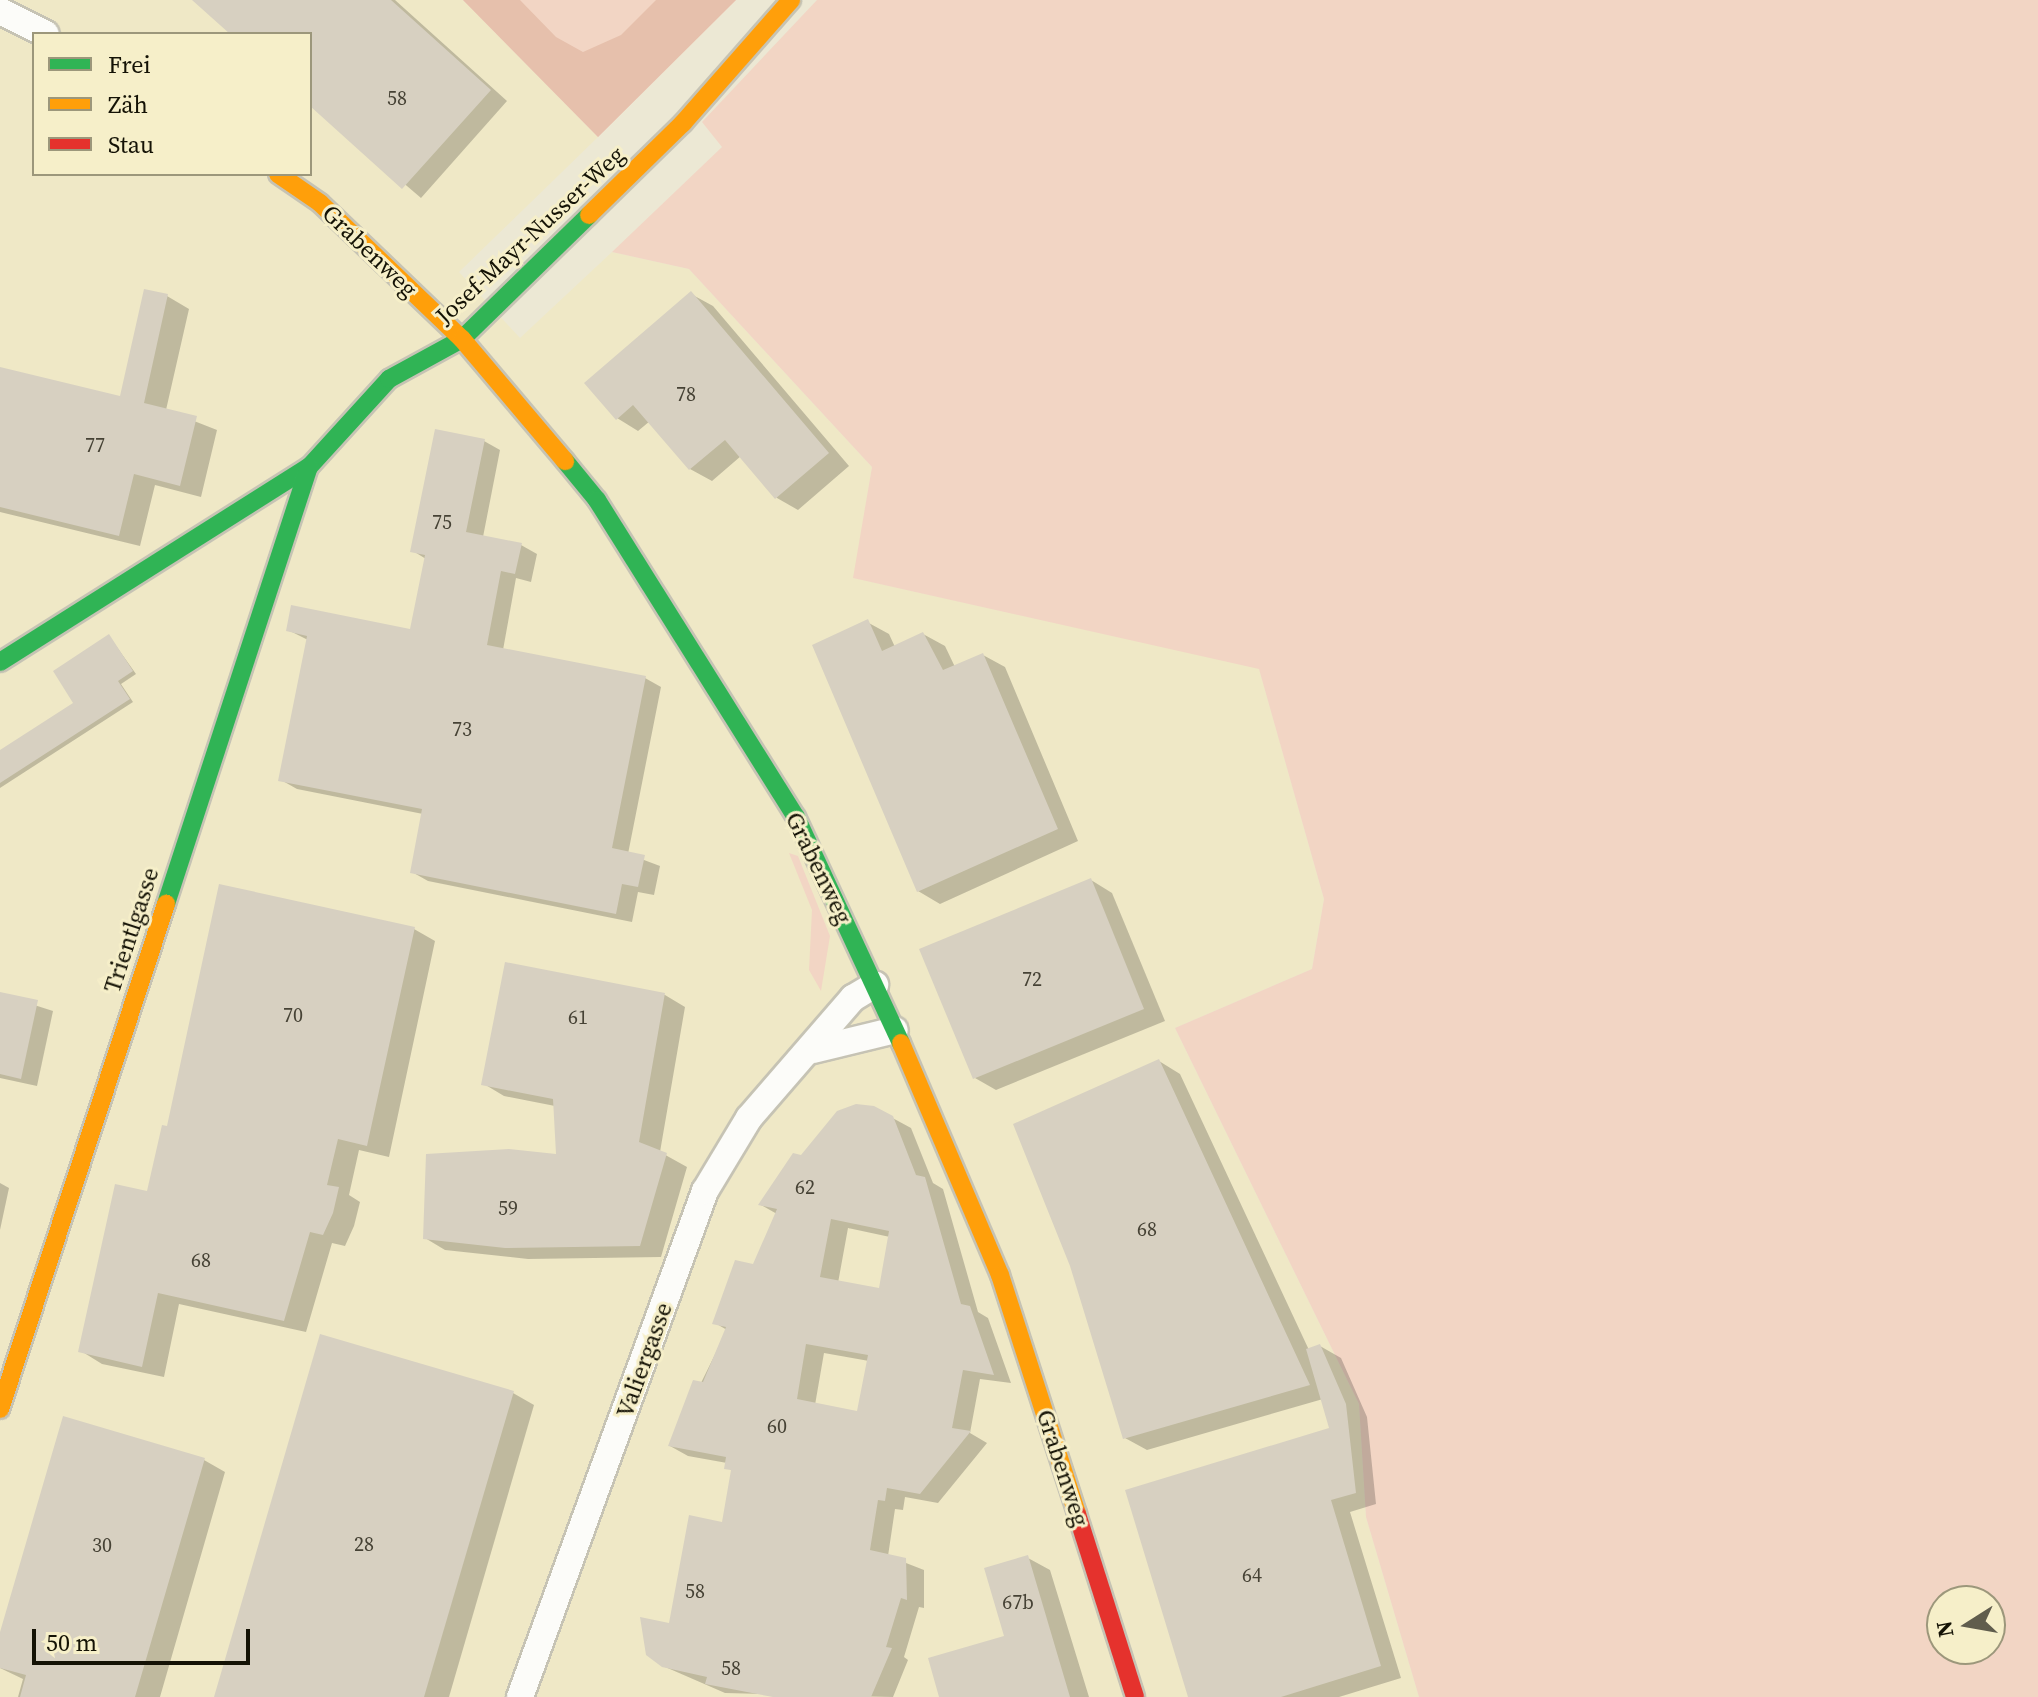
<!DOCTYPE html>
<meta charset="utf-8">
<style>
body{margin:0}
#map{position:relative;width:2038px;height:1697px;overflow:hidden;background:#ece8d4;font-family:"Source Serif 4",serif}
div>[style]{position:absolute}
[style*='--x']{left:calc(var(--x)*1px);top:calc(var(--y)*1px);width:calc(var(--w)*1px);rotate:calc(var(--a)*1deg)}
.built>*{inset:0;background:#efe8c6}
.green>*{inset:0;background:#f2d5c4}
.forest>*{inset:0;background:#e6c0ac}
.shadow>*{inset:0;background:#0003}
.building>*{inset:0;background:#d7d0c1}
.roads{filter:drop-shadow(2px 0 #c6c3b4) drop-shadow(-2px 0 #c6c3b4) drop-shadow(0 2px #c6c3b4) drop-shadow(0 -2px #c6c3b4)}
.street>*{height:26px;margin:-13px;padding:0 13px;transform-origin:13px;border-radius:13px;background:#fcfcf9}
.fast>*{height:18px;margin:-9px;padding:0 9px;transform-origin:9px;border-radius:9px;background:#30b455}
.slow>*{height:18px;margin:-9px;padding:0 9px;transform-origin:9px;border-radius:9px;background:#ff9f0a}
.jam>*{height:18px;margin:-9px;padding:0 9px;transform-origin:9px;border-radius:9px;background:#e5322d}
span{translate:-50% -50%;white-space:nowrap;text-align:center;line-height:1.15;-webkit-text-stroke:6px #f6efc9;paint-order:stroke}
.number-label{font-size:20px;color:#464235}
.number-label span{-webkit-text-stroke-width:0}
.street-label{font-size:24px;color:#141205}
.legend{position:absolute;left:32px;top:32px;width:280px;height:144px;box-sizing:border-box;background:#f6efc9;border:2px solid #9c977b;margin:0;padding:10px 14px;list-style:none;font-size:24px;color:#141205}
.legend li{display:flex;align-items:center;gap:16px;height:40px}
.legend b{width:40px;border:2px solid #9c977b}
.north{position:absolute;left:1926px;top:1585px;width:80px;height:80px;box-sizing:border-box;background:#f6efc9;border:2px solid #9c977b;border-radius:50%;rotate:259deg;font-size:22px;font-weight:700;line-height:32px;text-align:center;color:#141205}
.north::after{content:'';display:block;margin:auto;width:28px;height:36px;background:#605d4d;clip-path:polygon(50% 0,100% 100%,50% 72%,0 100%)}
.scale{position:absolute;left:32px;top:1629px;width:218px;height:36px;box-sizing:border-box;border:4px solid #141205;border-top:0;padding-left:10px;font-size:24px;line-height:28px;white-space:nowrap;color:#141205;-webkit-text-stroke:6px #f6efc9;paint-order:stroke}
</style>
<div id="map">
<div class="built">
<div style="clip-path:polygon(evenodd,0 0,463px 0,598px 137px,459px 272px,520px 338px,612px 252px,689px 269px,872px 467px,854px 578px,1259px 668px,1324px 899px,1312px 969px,1175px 1028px,1359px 1404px,1366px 1517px,1419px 1697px,0 1697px,0 0,34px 34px,310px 34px,310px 174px,34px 174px,34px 34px)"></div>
</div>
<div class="green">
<div style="clip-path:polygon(463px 0,736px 0,598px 137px)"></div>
<div style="clip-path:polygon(evenodd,817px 0,2038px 0,2038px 1697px,1419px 1697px,1366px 1517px,1359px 1404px,1175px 1028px,1312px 969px,1324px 899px,1259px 669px,853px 578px,872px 467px,689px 269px,612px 252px,722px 147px,702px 122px,817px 0,1942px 1601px,1990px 1601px,1990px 1649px,1942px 1649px,1942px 1601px)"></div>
<div style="clip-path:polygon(789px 853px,798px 856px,830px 936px,821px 991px,809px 970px,812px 910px)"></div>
</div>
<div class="forest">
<div style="clip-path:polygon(463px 0,520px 0,556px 37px,583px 52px,621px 35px,656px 0,736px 0,598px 137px)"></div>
</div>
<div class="shadow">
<div style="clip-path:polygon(196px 0,395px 0,507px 101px,421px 198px,310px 103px,310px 34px,234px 34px)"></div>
<div style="clip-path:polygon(691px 294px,713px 306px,849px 466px,798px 510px,777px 498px,741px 456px,712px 481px,690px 469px,650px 421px,638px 431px,617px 418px)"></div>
<div style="clip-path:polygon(167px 296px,189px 309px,166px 410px,217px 430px,201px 497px,155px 485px,140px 546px,0 512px,0 369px,121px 399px)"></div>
<div style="clip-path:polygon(484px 441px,500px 450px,483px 537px,521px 545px,537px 554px,531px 582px,516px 578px,503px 650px,645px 678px,661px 687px,628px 854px,660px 866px,654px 895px,638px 892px,632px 922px,428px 881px,412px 872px,423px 814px,297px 789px,281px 780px,308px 640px,288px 630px,412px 632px,426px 559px,413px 551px)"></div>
<div style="clip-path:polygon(867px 622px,889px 634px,895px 647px,923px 634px,945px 646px,955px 667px,983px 655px,1005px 667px,1078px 841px,940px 904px,918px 891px)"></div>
<div style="clip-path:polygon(109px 636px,136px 674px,121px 684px,133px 702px,0 788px,0 752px,76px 703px)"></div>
<div style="clip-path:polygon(1091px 880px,1112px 893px,1165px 1021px,996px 1090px,975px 1078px)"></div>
<div style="clip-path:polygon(414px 929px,435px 941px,389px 1157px,359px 1150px,349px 1195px,360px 1202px,354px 1226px,345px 1246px,332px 1243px,306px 1332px,179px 1304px,164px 1377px,102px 1364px,81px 1351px,149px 1194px,168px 1128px)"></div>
<div style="clip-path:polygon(507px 964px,665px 995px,685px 1007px,660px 1152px,687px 1167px,661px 1257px,528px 1259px,445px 1250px,425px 1238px,558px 1157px,555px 1106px,504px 1096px,484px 1084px)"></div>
<div style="clip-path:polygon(0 994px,53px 1011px,37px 1086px,0 1078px)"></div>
<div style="clip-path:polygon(1159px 1061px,1180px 1074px,1309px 1350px,1320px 1346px,1341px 1358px,1367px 1417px,1376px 1504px,1350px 1512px,1401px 1678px,1339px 1697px,1191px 1697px,1332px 1429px,1323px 1399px,1147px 1450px,1125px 1438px)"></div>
<div style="clip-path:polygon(evenodd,874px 1108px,911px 1128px,933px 1183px,943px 1189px,978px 1312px,988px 1318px,1011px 1383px,980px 1379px,970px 1433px,987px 1443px,938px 1503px,905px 1497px,903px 1510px,895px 1509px,888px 1556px,924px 1570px,924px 1608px,919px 1607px,904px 1657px,908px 1660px,893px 1697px,725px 1693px,663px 1666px,723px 1524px,732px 1472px,727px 1463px,688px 1456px,670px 1446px,727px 1330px,715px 1323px,755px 1266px,777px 1214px,761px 1205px,802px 1157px,874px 1108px,848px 1228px,890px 1237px,881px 1291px,838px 1283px,848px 1228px,874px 1108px,824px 1353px,869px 1361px,859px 1413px,815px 1405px,824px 1353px)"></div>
<div style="clip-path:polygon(0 1183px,9px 1188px,0 1230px)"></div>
<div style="clip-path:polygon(513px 1393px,534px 1405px,449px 1697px,216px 1697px)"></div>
<div style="clip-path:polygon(204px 1460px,225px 1472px,160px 1697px,18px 1697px,23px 1679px,0 1668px,0 1639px)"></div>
<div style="clip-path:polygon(1028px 1558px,1050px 1570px,1089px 1697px,941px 1697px,1006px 1637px)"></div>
</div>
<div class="building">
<div style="clip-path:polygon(192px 0,391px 0,491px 90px,402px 189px,310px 106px,310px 34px,230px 34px)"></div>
<div style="clip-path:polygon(144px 289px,168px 294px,144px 403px,197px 416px,180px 486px,134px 474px,119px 536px,0 507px,0 367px,120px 396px)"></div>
<div style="clip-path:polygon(691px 291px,829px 453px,775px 499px,725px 440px,689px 470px,633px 405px,616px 420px,584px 383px)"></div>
<div style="clip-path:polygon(435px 429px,485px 439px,466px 532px,522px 543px,515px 574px,501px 571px,487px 645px,646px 676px,612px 848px,645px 855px,638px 887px,622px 884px,616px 914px,410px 873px,422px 809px,278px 781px,307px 636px,286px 631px,291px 605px,410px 629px,425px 555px,410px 552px)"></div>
<div style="clip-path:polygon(868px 619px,882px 651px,923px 632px,943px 670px,983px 653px,1058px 829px,917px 892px,812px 645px)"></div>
<div style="clip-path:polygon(109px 634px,133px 671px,118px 681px,130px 699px,0 783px,0 750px,73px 703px,53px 671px)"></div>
<div style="clip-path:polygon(1091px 878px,1144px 1009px,973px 1079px,919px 949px)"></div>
<div style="clip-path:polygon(219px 884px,415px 927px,367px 1146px,338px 1139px,327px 1185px,339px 1187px,333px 1213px,323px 1235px,310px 1232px,284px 1321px,158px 1293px,142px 1367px,78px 1352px,115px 1184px,147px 1191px,162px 1125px,167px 1126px)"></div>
<div style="clip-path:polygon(505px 962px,665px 993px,639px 1142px,667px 1153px,640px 1246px,505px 1248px,423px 1239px,426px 1154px,509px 1149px,556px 1154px,553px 1099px,481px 1085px)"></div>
<div style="clip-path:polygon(0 992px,38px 1000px,21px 1079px,0 1074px)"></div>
<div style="clip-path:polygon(1159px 1059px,1310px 1385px,1123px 1439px,1070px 1266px,1013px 1124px)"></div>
<div style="clip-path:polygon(evenodd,856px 1104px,874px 1106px,893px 1116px,916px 1175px,925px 1177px,961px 1304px,970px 1306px,994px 1375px,963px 1370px,952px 1428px,971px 1431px,920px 1494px,887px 1488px,885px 1501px,878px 1500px,870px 1550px,906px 1558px,907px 1600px,901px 1598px,886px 1647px,892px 1648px,871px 1697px,773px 1697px,705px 1684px,707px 1677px,662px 1667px,646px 1655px,640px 1617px,669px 1623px,689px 1515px,722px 1522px,731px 1470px,724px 1469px,726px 1457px,668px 1446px,693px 1380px,703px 1382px,726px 1327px,712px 1324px,735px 1260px,753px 1264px,777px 1209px,758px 1205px,793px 1153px,801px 1155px,837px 1111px,856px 1104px,831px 1219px,889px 1231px,879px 1288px,820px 1277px,831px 1219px,856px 1104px,806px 1344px,868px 1355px,857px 1411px,797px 1399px,806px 1344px)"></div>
<div style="clip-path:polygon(320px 1334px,514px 1391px,424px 1697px,214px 1697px)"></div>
<div style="clip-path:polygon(1320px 1344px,1346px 1404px,1356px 1493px,1331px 1500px,1381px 1666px,1281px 1697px,1188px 1697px,1125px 1490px,1329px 1428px,1306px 1349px)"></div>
<div style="clip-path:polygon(63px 1416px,205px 1458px,135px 1697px,20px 1697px,26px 1675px,0 1668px,0 1632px)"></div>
<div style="clip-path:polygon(1028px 1555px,1070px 1697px,939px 1697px,928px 1658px,1004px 1636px,984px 1568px)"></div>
</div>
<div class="roads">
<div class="street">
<div style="--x:0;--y:11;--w:51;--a:26.6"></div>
<div style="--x:813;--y:1050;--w:84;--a:-13.7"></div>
<div style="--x:520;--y:1697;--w:539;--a:-69.92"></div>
<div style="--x:705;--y:1191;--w:85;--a:-58.9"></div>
<div style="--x:749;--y:1118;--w:159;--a:-49.1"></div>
<div style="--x:853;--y:998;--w:26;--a:-31"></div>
</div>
<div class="fast">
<div style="--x:565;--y:461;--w:50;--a:50.6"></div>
<div style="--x:597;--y:500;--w:374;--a:57.9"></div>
<div style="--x:796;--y:817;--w:249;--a:65.1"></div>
<div style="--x:0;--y:662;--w:365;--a:-32.3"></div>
<div style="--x:309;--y:467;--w:119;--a:-47.7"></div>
<div style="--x:389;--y:379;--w:83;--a:-28.7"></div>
<div style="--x:462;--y:339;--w:177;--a:-44.3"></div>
<div style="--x:166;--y:904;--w:460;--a:-71.9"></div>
</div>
<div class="slow">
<div style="--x:278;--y:174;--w:51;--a:34.6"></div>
<div style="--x:320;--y:203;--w:197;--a:43.8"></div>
<div style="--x:462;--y:339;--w:160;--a:49.8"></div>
<div style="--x:589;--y:215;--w:132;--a:-44.4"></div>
<div style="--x:683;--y:123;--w:164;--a:-48.7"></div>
<div style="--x:901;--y:1043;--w:252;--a:66.9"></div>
<div style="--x:1000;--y:1275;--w:251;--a:72.1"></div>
<div style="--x:0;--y:1409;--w:532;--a:-71.8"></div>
</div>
<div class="jam">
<div style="--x:1077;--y:1514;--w:192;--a:72.4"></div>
</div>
</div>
<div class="number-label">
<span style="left:397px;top:98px">58</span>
<span style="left:686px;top:394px">78</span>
<span style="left:95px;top:445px">77</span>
<span style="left:442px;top:522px">75</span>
<span style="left:462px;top:729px">73</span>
<span style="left:1032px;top:979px">72</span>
<span style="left:293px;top:1015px">70</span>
<span style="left:578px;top:1017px">61</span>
<span style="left:805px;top:1187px">62</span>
<span style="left:508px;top:1208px">59</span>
<span style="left:1147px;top:1229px">68</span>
<span style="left:201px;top:1260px">68</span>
<span style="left:777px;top:1426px">60</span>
<span style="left:364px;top:1544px">28</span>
<span style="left:102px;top:1545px">30</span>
<span style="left:1252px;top:1575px">64</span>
<span style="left:695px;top:1591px">58</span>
<span style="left:1018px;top:1602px">67b</span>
<span style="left:731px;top:1668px">58</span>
</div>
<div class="street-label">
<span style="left:530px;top:235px;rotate:-43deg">Josef-Mayr-Nusser-Weg</span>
<span style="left:370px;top:251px;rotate:44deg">Grabenweg</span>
<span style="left:819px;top:868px;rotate:64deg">Grabenweg</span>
<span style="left:131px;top:930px;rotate:-72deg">Trientlgasse</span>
<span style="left:644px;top:1360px;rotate:-70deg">Valiergasse</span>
<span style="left:1063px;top:1468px;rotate:72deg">Grabenweg</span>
</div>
<ul class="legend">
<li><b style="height:10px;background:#30b455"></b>Frei</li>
<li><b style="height:10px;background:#ff9f0a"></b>Zäh</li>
<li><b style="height:10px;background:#e5322d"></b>Stau</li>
</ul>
<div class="north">N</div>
<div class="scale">50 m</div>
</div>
